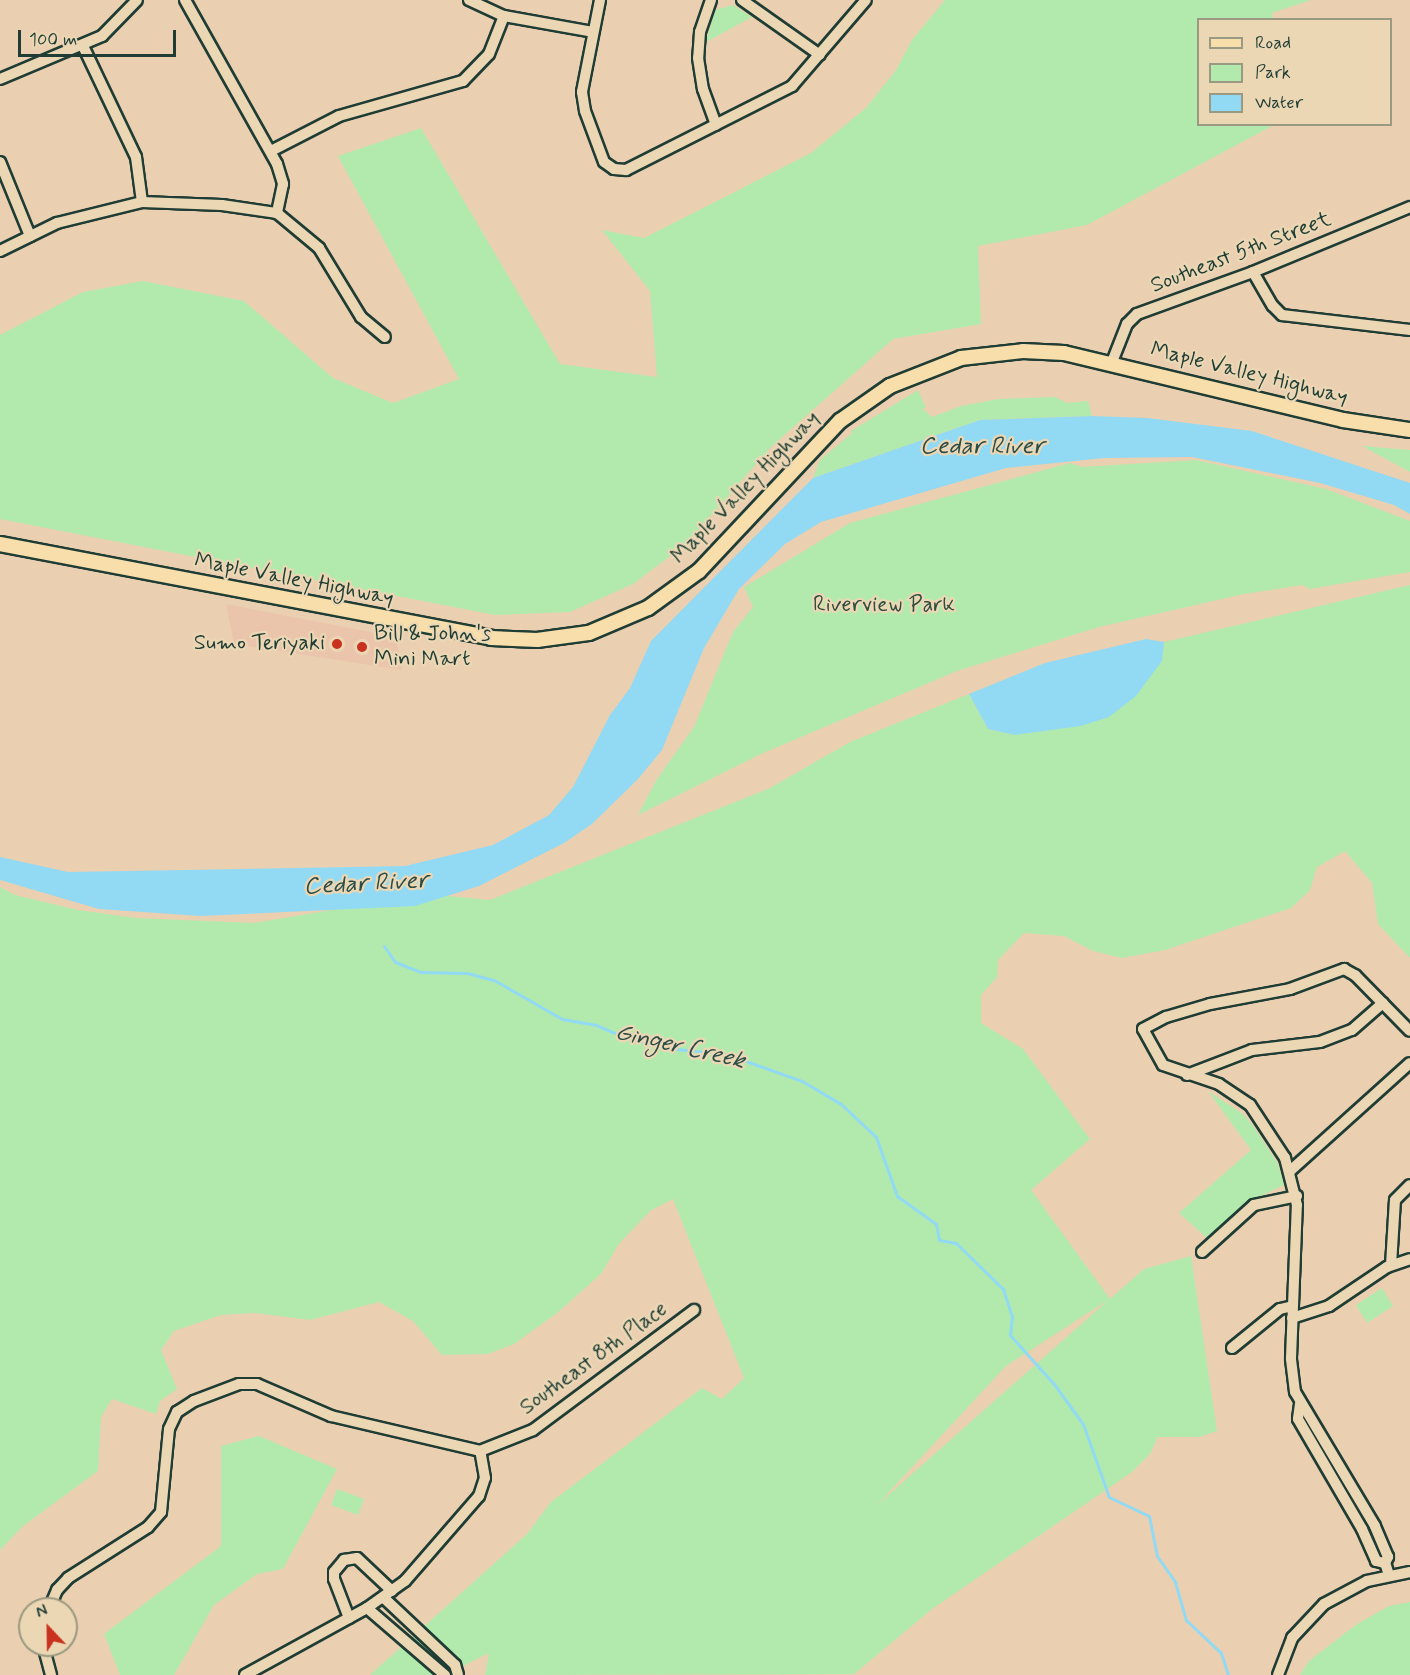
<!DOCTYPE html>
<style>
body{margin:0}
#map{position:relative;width:1410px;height:1675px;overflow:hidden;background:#ebcfb1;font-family:Mynerve,sans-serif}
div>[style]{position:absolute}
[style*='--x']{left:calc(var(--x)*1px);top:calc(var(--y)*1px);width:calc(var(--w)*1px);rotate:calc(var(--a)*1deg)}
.built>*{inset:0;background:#eac5ac}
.green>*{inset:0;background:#b2eaad}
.water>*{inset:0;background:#92daf3}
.stream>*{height:3px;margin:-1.5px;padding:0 1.5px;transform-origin:1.5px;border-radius:1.5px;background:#92daf3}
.roads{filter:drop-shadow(2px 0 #1f3d34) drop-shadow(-2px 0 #1f3d34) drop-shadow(0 2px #1f3d34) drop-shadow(0 -2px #1f3d34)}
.minor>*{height:10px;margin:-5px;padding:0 5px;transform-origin:5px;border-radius:5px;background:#ecd7b5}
.major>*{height:14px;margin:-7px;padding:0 7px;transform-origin:7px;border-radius:7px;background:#f8deab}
.dots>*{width:16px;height:16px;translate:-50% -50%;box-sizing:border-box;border:3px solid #ecd7b5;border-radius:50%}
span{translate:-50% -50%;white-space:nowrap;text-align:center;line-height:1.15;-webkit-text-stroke:4.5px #ecd7b5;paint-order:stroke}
.street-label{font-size:22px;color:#1f3d34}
.park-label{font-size:22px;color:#2e4e40}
.poi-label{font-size:22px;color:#1f3d34}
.left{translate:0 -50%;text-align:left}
.right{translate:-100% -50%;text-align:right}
.water-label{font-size:24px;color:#2a4d47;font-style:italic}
.legend{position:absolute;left:1197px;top:18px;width:195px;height:108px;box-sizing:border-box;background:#ecd7b5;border:2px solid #9a9981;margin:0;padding:8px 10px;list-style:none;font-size:18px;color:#1f3d34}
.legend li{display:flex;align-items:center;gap:12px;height:30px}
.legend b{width:30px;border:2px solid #9a9981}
.north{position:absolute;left:18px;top:1597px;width:60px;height:60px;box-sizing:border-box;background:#ecd7b5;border:2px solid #9a9981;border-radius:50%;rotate:338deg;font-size:16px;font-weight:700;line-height:24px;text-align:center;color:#1f3d34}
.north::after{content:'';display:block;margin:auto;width:21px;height:27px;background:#c8321e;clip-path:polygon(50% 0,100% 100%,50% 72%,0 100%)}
.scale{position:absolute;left:18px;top:30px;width:158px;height:27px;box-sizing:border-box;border:3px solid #1f3d34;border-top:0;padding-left:8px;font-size:18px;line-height:21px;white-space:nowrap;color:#1f3d34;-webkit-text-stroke:4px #ecd7b5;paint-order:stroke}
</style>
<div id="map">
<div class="built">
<div style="clip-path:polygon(226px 604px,396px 637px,402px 670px,234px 644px)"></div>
</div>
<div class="green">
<div style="clip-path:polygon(945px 0,1311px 0,1272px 13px,1273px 19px,1198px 20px,1198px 124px,1274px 125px,1087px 225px,978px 246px,981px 324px,893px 339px,772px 446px,685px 545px,633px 584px,570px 612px,495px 615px,0 519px,0 335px,83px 292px,143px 281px,244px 301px,333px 378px,393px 403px,459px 379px,338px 156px,421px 128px,560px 364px,657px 377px,650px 291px,602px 230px,644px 238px,811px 153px,866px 108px,896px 70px,912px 40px)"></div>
<div style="clip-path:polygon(733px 5px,752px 17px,706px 42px,715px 10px)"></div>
<div style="clip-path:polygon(918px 390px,926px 408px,922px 408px,932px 417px,961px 406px,998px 399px,1055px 397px,1067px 403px,1088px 401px,1092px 416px,980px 420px,813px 478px,820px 460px,852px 433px,851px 431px)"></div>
<div style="clip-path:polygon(1362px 446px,1410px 450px,1410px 472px)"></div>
<div style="clip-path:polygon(1196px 460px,1326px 489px,1410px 521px,1410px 572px,1309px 589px,1303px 585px,1244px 594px,1099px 627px,957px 671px,761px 754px,638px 815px,657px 779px,694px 727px,733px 632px,753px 607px,744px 587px,850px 523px,1070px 463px,1082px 467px)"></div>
<div style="clip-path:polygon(evenodd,1410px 585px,1410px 958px,1378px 924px,1372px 883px,1345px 851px,1317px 867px,1310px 890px,1291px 908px,1165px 950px,1122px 958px,1093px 951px,1064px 936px,1024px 933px,998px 960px,997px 977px,981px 995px,981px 1023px,1023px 1049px,1090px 1139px,1031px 1190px,1110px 1299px,1144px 1269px,1191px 1256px,1217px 1431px,1199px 1437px,1158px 1437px,1150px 1454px,1132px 1472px,932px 1609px,854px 1674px,485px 1675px,489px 1653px,445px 1675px,370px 1675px,527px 1534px,551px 1502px,702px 1388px,722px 1399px,744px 1378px,673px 1199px,650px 1211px,618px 1245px,601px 1274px,557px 1313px,514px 1344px,488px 1354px,442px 1355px,413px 1321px,379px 1302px,310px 1320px,255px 1313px,221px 1315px,174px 1331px,161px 1350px,177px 1389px,160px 1401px,156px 1414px,112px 1399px,101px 1417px,98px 1471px,23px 1526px,0 1550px,0 887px,15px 895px,78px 910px,136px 918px,254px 923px,427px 894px,490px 900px,770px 788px,850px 742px,969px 694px,988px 729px,1015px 735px,1162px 661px,1164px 642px,1410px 585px,1105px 1302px,1105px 1303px,876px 1506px,1006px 1366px,1105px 1302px)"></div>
<div style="clip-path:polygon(1208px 1091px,1243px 1114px,1254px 1127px,1278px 1164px,1284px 1185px,1250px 1201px,1208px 1239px,1179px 1213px,1251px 1150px)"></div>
<div style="clip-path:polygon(1382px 1288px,1393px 1306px,1367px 1323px,1356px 1305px)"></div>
<div style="clip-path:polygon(259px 1436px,337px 1469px,283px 1569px,257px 1574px,214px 1605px,174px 1675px,120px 1675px,104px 1634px,221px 1546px,221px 1446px)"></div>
<div style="clip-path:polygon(337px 1489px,364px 1499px,358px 1515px,331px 1505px)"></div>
<div style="clip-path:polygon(1410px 1602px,1410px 1675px,1300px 1675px,1309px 1661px,1357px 1624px,1389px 1606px)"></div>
</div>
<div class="water">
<div style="clip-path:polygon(1092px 416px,1147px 418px,1252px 431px,1410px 483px,1410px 514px,1394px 505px,1320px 483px,1192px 457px,1104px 458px,1006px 468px,821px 522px,785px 544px,739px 589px,704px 648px,662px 750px,638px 779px,592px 824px,564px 843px,479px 886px,415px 906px,201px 916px,99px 909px,0 880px,0 857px,68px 872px,405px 866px,493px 845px,549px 815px,573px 787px,610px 715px,630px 688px,651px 641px,813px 478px,980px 420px)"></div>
<div style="clip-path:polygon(1146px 639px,1164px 642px,1162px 661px,1136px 696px,1109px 717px,1081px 726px,1015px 735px,988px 729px,969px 694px,1045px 663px)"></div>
</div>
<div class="stream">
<div style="--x:384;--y:946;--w:19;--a:55"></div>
<div style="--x:395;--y:962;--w:28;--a:21"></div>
<div style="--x:421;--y:972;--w:46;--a:1.2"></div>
<div style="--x:467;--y:973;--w:28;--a:15"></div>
<div style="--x:494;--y:980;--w:78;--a:29.8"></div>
<div style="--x:562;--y:1019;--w:35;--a:10"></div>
<div style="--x:596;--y:1025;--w:33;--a:23"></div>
<div style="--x:626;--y:1038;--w:41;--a:14"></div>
<div style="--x:666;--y:1048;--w:60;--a:5.7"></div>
<div style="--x:726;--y:1054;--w:81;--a:19.6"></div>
<div style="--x:802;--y:1081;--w:45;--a:30.5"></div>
<div style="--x:841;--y:1104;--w:48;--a:43.3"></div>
<div style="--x:876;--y:1137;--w:63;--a:70.4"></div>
<div style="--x:897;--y:1196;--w:48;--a:35.7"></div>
<div style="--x:936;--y:1224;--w:16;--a:79"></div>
<div style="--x:939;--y:1240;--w:17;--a:10"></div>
<div style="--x:956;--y:1243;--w:66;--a:44.4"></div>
<div style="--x:1003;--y:1289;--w:28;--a:72"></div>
<div style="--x:1012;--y:1316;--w:19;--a:96"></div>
<div style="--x:1010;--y:1335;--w:66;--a:48.1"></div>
<div style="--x:1054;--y:1384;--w:49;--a:54.1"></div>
<div style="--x:1083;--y:1424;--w:77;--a:70.4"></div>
<div style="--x:1109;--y:1497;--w:44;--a:25.4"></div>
<div style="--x:1149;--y:1516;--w:41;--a:78.7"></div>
<div style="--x:1157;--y:1556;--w:32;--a:55"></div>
<div style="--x:1175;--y:1582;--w:40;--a:74"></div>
<div style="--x:1186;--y:1620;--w:48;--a:43.3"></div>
<div style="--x:1221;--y:1653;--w:23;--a:72"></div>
</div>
<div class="roads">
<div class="minor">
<div style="--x:185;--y:0;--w:188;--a:60.7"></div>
<div style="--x:277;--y:164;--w:21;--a:73"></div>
<div style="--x:283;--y:184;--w:30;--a:102"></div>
<div style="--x:277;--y:213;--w:55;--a:39.8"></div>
<div style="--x:319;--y:248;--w:81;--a:58.7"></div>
<div style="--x:361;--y:317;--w:31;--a:40"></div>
<div style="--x:469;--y:0;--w:38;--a:25"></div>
<div style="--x:504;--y:16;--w:90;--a:10.2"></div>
<div style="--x:600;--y:0;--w:94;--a:101.1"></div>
<div style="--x:582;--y:92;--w:19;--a:81"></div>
<div style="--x:585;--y:111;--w:54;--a:69.6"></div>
<div style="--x:604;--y:162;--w:12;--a:35"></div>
<div style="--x:614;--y:169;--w:12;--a:5"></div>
<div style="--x:626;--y:170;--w:186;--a:-26.8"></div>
<div style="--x:792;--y:86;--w:113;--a:-49.3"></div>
<div style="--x:711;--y:0;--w:34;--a:109"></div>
<div style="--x:700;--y:32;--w:26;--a:94"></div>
<div style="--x:698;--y:58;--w:31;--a:81"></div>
<div style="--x:703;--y:89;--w:38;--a:70"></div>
<div style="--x:742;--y:0;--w:95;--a:35.2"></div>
<div style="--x:83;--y:46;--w:123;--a:64.5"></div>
<div style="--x:136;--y:157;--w:45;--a:82.4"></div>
<div style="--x:0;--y:79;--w:111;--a:-22.9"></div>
<div style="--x:102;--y:36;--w:50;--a:-45.8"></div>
<div style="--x:271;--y:151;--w:76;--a:-27.2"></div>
<div style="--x:339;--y:116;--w:129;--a:-15.8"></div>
<div style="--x:463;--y:81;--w:37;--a:-46"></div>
<div style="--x:489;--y:54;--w:41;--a:-68.5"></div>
<div style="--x:0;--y:162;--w:80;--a:67.9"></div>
<div style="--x:0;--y:251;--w:64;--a:-26.2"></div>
<div style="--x:57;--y:223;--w:88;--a:-13.9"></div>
<div style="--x:142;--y:202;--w:80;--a:2.1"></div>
<div style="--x:222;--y:205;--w:56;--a:8.3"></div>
<div style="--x:1253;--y:272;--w:39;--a:60"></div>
<div style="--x:1273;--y:306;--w:13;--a:45"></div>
<div style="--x:1282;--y:315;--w:129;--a:6.7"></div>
<div style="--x:1112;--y:362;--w:41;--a:-68.5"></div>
<div style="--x:1127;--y:324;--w:14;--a:-45"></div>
<div style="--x:1137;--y:314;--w:123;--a:-19.9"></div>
<div style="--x:1253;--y:272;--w:170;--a:-22.5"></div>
<div style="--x:1187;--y:1075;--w:70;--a:-21"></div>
<div style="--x:1252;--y:1050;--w:68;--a:-6.7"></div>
<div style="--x:1320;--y:1042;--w:34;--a:-21"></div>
<div style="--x:1352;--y:1030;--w:41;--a:-41.1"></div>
<div style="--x:1290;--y:1171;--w:161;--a:-42"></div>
<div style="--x:1202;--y:1252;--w:70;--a:-42.1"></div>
<div style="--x:1254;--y:1205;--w:44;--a:-11.8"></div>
<div style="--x:1391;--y:1265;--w:65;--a:-86.5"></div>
<div style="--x:1395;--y:1200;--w:21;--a:-45"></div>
<div style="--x:1292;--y:1318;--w:39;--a:-18"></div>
<div style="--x:1329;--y:1306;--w:70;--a:-33.9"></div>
<div style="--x:1387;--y:1267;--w:24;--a:-19"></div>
<div style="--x:1232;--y:1348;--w:62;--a:-39.1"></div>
<div style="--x:1280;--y:1309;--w:13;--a:-13"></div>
<div style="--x:1300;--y:1404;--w:15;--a:98"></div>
<div style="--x:1298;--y:1419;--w:127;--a:59.8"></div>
<div style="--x:1362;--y:1529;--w:35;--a:66"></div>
<div style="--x:1376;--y:1561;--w:9;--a:13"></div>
<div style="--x:1389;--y:1575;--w:13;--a:-108"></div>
<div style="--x:1385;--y:1563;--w:7;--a:-63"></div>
<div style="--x:1388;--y:1557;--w:34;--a:-113"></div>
<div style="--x:1375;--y:1526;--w:156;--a:-120.8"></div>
<div style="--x:1295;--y:1392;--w:34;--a:-97"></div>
<div style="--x:1291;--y:1358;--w:153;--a:-87.8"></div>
<div style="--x:1297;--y:1205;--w:49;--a:-104.3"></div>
<div style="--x:1285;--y:1158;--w:64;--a:-123.4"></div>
<div style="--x:1250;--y:1105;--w:37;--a:-146"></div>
<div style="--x:1219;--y:1084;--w:59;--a:-161.3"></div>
<div style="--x:1163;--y:1065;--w:41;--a:-119.1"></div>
<div style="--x:1143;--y:1029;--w:26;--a:-28"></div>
<div style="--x:1166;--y:1017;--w:46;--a:-16.5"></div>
<div style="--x:1210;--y:1004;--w:81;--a:-10.6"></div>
<div style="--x:1290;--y:989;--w:58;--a:-20.3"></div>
<div style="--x:1344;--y:969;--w:13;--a:29"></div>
<div style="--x:1355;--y:975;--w:78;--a:45.5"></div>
<div style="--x:384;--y:1598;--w:98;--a:43.3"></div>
<div style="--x:455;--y:1665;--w:10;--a:73"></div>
<div style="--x:367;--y:1608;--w:103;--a:40.7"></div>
<div style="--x:49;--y:1609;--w:21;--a:-67"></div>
<div style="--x:57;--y:1590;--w:16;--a:-47"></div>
<div style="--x:68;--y:1578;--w:95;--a:-32.5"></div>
<div style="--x:148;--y:1527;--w:20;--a:-49"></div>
<div style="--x:161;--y:1512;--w:83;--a:-84.5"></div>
<div style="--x:169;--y:1429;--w:19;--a:-65"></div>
<div style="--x:177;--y:1412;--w:20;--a:-33"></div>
<div style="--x:194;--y:1401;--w:48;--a:-20.7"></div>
<div style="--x:239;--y:1384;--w:18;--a:0"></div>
<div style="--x:257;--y:1384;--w:81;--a:23.4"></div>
<div style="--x:331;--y:1416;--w:153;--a:13.2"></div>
<div style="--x:480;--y:1451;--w:57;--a:-21.6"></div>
<div style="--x:533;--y:1430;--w:201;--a:-36.7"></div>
<div style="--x:349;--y:1618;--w:42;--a:-111"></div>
<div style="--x:334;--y:1579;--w:7;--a:-90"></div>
<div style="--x:334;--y:1572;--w:16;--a:-50"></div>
<div style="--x:344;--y:1560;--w:13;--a:-9"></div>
<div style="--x:357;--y:1558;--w:48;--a:43.3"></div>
<div style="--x:43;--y:1645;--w:31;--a:75"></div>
<div style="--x:245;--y:1675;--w:139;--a:-28.8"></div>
<div style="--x:367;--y:1608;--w:47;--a:-35.4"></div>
<div style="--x:405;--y:1581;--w:113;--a:-49"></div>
<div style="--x:479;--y:1496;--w:19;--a:-72"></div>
<div style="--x:485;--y:1478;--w:27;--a:-100"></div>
<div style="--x:1278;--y:1675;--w:40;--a:-69"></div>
<div style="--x:1292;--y:1638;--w:47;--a:-46.7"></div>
<div style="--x:1324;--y:1604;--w:49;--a:-28.1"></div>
<div style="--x:1367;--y:1581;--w:44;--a:-11.8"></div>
</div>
<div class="major">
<div style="--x:0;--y:544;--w:500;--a:10.8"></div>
<div style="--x:491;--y:638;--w:46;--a:2.5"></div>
<div style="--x:537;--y:640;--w:52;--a:-7.7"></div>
<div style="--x:589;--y:633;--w:64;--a:-23"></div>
<div style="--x:648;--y:608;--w:63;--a:-36"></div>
<div style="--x:699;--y:571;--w:206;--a:-46.8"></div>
<div style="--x:840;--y:421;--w:61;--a:-35"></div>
<div style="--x:890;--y:386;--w:76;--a:-21.5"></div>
<div style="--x:961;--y:358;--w:62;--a:-6.4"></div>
<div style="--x:1023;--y:351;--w:41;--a:2.8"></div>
<div style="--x:1064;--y:353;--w:287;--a:13.5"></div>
<div style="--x:1343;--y:420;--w:68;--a:8.5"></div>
</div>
</div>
<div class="dots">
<div style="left:337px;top:644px;background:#c8321e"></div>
<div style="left:362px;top:647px;background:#c8321e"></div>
</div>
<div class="street-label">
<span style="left:1241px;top:253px;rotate:-21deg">Southeast 5th Street</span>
<span style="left:1249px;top:374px;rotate:14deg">Maple Valley Highway</span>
<span style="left:746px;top:488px;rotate:-46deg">Maple Valley Highway</span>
<span style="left:294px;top:580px;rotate:11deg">Maple Valley Highway</span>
<span style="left:594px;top:1359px;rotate:-36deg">Southeast 8th Place</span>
</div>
<div class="park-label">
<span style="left:884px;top:606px">Riverview Park</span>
</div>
<div class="poi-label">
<span class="left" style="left:374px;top:647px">Bill &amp; John's<br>Mini Mart</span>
<span class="right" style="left:325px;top:644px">Sumo Teriyaki</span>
</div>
<div class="water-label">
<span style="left:982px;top:447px">Cedar River</span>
<span style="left:366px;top:884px;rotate:-3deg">Cedar River</span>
<span style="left:680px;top:1047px;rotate:13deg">Ginger Creek</span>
</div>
<ul class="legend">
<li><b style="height:8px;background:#f8deab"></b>Road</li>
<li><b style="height:16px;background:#b2eaad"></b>Park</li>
<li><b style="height:16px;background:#92daf3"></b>Water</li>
</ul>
<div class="north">N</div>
<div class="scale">100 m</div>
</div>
